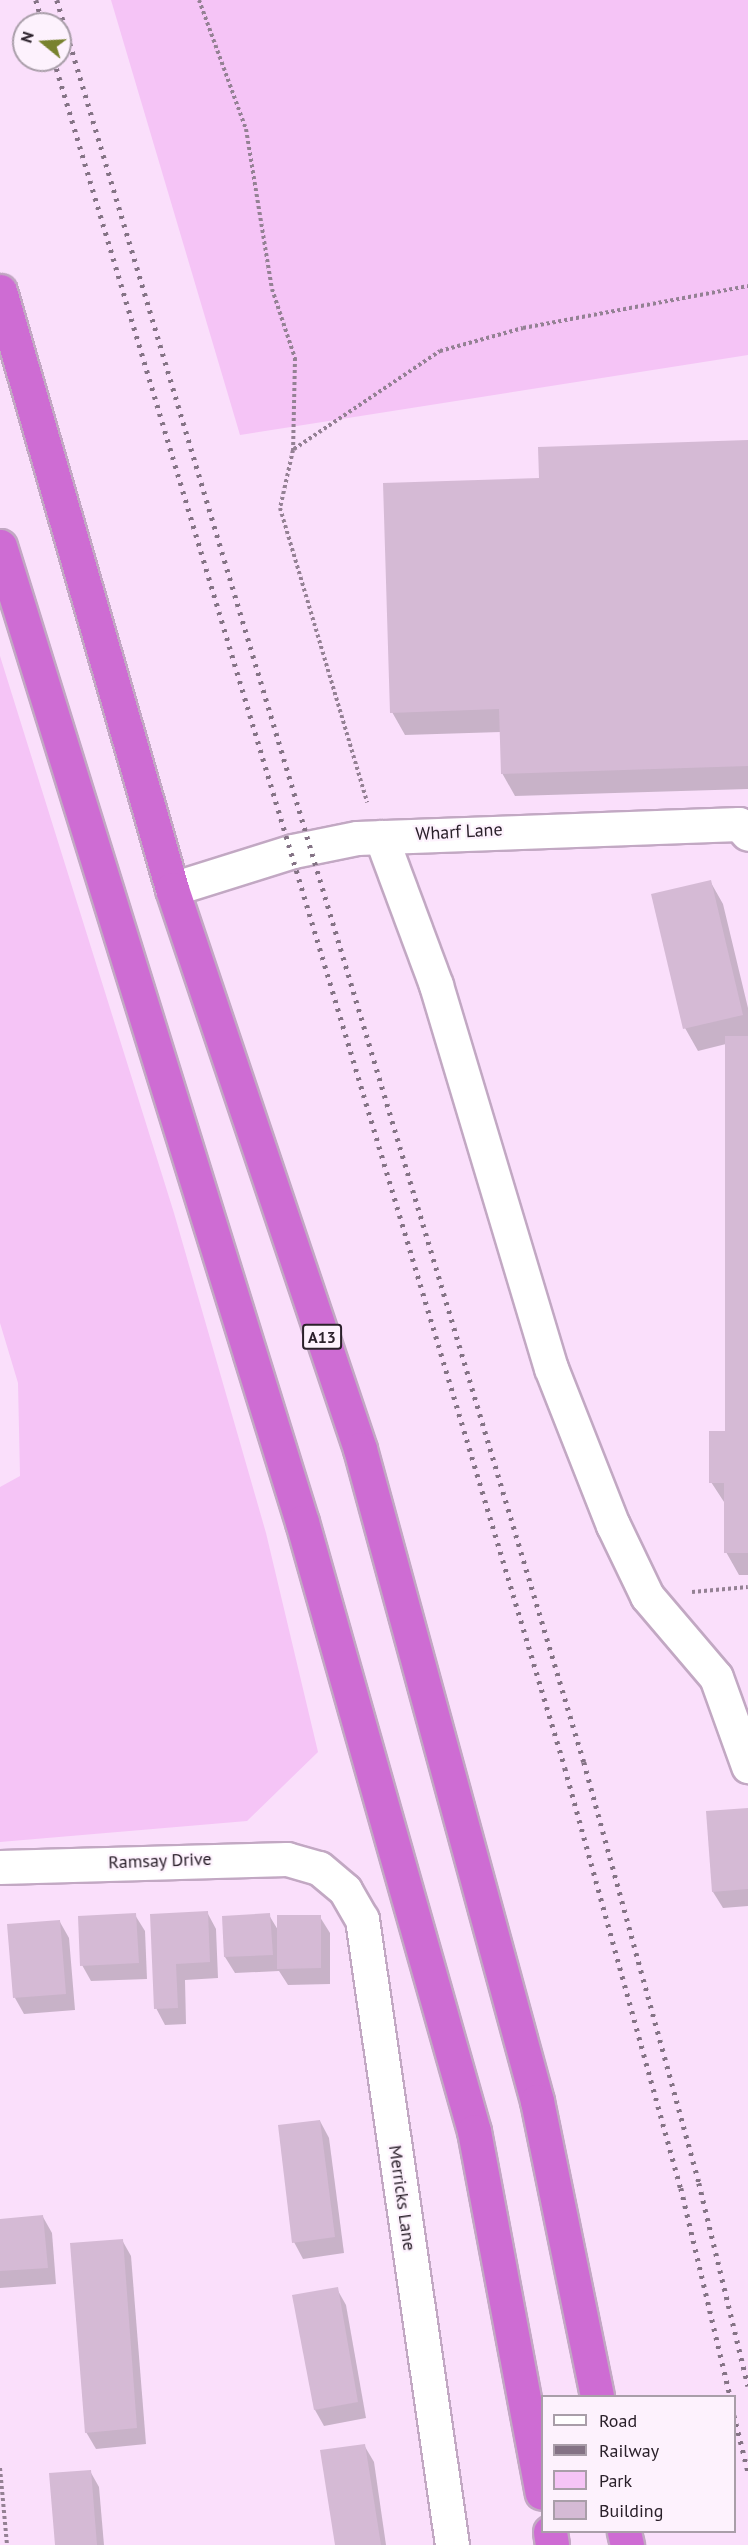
<!DOCTYPE html>
<style>
body{margin:0}
#map{position:relative;width:748px;height:2545px;overflow:hidden;background:#fadffb;font-family:"PT Sans",sans-serif}
div>[style]{position:absolute}
[style*='--x']{left:calc(var(--x)*1px);top:calc(var(--y)*1px);width:calc(var(--w)*1px);rotate:calc(var(--a)*1deg)}
.green>*{inset:0;background:#f5c4f6}
.shadow>*{inset:0;background:#0003}
.building>*{inset:0;background:#d5bad5}
.path>*{height:4px;margin-top:-2px;transform-origin:0;background:repeating-linear-gradient(90deg,#948194 0 3px,transparent 0 6px)}
.roads{filter:drop-shadow(2px 0 #c2a8c3) drop-shadow(-2px 0 #c2a8c3) drop-shadow(0 2px #c2a8c3) drop-shadow(0 -2px #c2a8c3)}
.minor>*{height:33px;margin:-16.5px;padding:0 16.5px;transform-origin:16.5px;border-radius:16.5px;background:#fff}
.highway>*{height:33px;margin:-16.5px;padding:0 16.5px;transform-origin:16.5px;border-radius:16.5px;background:#ce6cd3}
.rail>*{height:4.5px;margin-top:-2.25px;transform-origin:0;background:repeating-linear-gradient(90deg,#847385 0 3px,transparent 0 9px)}
span{translate:-50% -50%;white-space:nowrap;text-align:center;line-height:1.15;-webkit-text-stroke:4.5px #fdf2fd;paint-order:stroke}
.shield-label span{padding:2px 4px;background:#fdf2fd;border:2px solid;border-radius:4px;-webkit-text-stroke-width:0}
.shield-label{font-size:16px;color:#2a202a;font-weight:700}
.street-label{font-size:18px;color:#2a202a}
.legend{position:absolute;left:541px;top:2395px;width:195px;height:138px;box-sizing:border-box;background:#fdf2fd;border:2px solid #a99ea9;margin:0;padding:8px 10px;list-style:none;font-size:18px;color:#2a202a}
.legend li{display:flex;align-items:center;gap:12px;height:30px}
.legend b{width:30px;border:2px solid #a99ea9}
.north{position:absolute;left:12px;top:12px;width:60px;height:60px;box-sizing:border-box;background:#fdf2fd;border:2px solid #a99ea9;border-radius:50%;rotate:288deg;font-size:16px;font-weight:700;line-height:24px;text-align:center;color:#2a202a}
.north::after{content:'';display:block;margin:auto;width:21px;height:27px;background:#78822e;clip-path:polygon(50% 0,100% 100%,50% 72%,0 100%)}
</style>
<div id="map">
<div class="green">
<div style="clip-path:polygon(111px 0,748px 0,748px 355px,240px 435px)"></div>
<div style="clip-path:polygon(0 656px,174px 1213px,266px 1533px,318px 1752px,247px 1821px,0 1842px,0 1487px,20px 1476px,18px 1383px,0 1323px)"></div>
</div>
<div class="shadow">
<div style="clip-path:polygon(748px 442px,748px 789px,515px 796px,502px 773px,501px 732px,405px 735px,392px 712px,540px 480px)"></div>
<div style="clip-path:polygon(710px 881px,723px 904px,748px 1008px,748px 1575px,739px 1575px,726px 1552px,726px 1505px,711px 1482px,726px 1432px,726px 1044px,698px 1051px,685px 1028px)"></div>
<div style="clip-path:polygon(748px 1810px,748px 1906px,723px 1908px,713px 1892px)"></div>
<div style="clip-path:polygon(207px 1912px,216px 1929px,218px 1978px,185px 1980px,186px 2024px,165px 2025px,156px 2008px,152px 1915px)"></div>
<div style="clip-path:polygon(135px 1915px,145px 1931px,147px 1979px,91px 1981px,82px 1965px)"></div>
<div style="clip-path:polygon(269px 1915px,278px 1930px,320px 1917px,330px 1933px,330px 1984px,288px 1985px,279px 1971px,235px 1973px,225px 1957px,223px 1917px)"></div>
<div style="clip-path:polygon(60px 1922px,69px 1938px,75px 2010px,24px 2014px,15px 1998px,9px 1926px)"></div>
<div style="clip-path:polygon(320px 2121px,329px 2138px,344px 2253px,303px 2259px,294px 2242px)"></div>
<div style="clip-path:polygon(43px 2217px,52px 2233px,56px 2284px,0 2288px,0 2220px)"></div>
<div style="clip-path:polygon(122px 2240px,131px 2256px,146px 2444px,96px 2449px,86px 2432px)"></div>
<div style="clip-path:polygon(337px 2289px,346px 2305px,366px 2418px,324px 2426px,315px 2410px)"></div>
<div style="clip-path:polygon(364px 2445px,374px 2462px,386px 2545px,337px 2545px)"></div>
<div style="clip-path:polygon(90px 2471px,99px 2487px,104px 2545px,56px 2545px)"></div>
</div>
<div class="building">
<div style="clip-path:polygon(748px 440px,748px 766px,501px 774px,499px 709px,390px 713px,383px 483px,539px 478px,538px 447px)"></div>
<div style="clip-path:polygon(711px 880px,743px 1015px,683px 1029px,651px 894px)"></div>
<div style="clip-path:polygon(725px 1036px,748px 1036px,748px 1553px,724px 1553px,724px 1483px,709px 1483px,709px 1431px,725px 1431px)"></div>
<div style="clip-path:polygon(748px 1808px,748px 1889px,712px 1892px,706px 1811px)"></div>
<div style="clip-path:polygon(208px 1911px,210px 1962px,176px 1964px,178px 2008px,154px 2009px,150px 1914px)"></div>
<div style="clip-path:polygon(136px 1913px,139px 1963px,80px 1966px,78px 1916px)"></div>
<div style="clip-path:polygon(270px 1913px,273px 1955px,224px 1957px,222px 1916px)"></div>
<div style="clip-path:polygon(277px 1915px,321px 1915px,321px 1968px,277px 1969px)"></div>
<div style="clip-path:polygon(60px 1920px,66px 1994px,13px 1998px,7px 1924px)"></div>
<div style="clip-path:polygon(320px 2120px,335px 2237px,292px 2243px,278px 2125px)"></div>
<div style="clip-path:polygon(43px 2215px,48px 2268px,0 2271px,0 2219px)"></div>
<div style="clip-path:polygon(123px 2239px,137px 2428px,85px 2433px,70px 2243px)"></div>
<div style="clip-path:polygon(338px 2287px,358px 2402px,314px 2410px,292px 2295px)"></div>
<div style="clip-path:polygon(365px 2444px,381px 2545px,335px 2545px,320px 2450px)"></div>
<div style="clip-path:polygon(91px 2470px,97px 2545px,55px 2545px,49px 2473px)"></div>
</div>
<div class="path">
<div style="--x:199;--y:0;--w:137;--a:70"></div>
<div style="--x:246;--y:129;--w:162;--a:80.8"></div>
<div style="--x:272;--y:289;--w:73;--a:71.6"></div>
<div style="--x:295;--y:358;--w:92;--a:91.2"></div>
<div style="--x:293;--y:450;--w:59;--a:102.6"></div>
<div style="--x:280;--y:508;--w:307;--a:73.5"></div>
<div style="--x:294;--y:449;--w:176;--a:-33.9"></div>
<div style="--x:440;--y:351;--w:86;--a:-15.5"></div>
<div style="--x:523;--y:328;--w:229;--a:-10.6"></div>
<div style="--x:692;--y:1592;--w:56;--a:-5.1"></div>
<div style="--x:0;--y:2468;--w:77;--a:84.8"></div>
</div>
<div class="roads">
<div class="minor">
<div style="--x:381;--y:837;--w:158;--a:69.6"></div>
<div style="--x:436;--y:985;--w:400;--a:73.3"></div>
<div style="--x:551;--y:1368;--w:169;--a:68.5"></div>
<div style="--x:613;--y:1525;--w:79;--a:64.4"></div>
<div style="--x:647;--y:1596;--w:106;--a:49.6"></div>
<div style="--x:716;--y:1677;--w:95;--a:70.2"></div>
<div style="--x:172;--y:889;--w:127;--a:-17.4"></div>
<div style="--x:293;--y:851;--w:65;--a:-11.5"></div>
<div style="--x:357;--y:838;--w:382;--a:-2.1"></div>
<div style="--x:739;--y:824;--w:13;--a:48"></div>
<div style="--x:0;--y:1867;--w:287;--a:-1.6"></div>
<div style="--x:287;--y:1859;--w:33;--a:16"></div>
<div style="--x:319;--y:1868;--w:34;--a:40"></div>
<div style="--x:345;--y:1890;--w:34;--a:60"></div>
<div style="--x:362;--y:1919;--w:632;--a:81.82"></div>
</div>
<div class="highway">
<div style="--x:0;--y:291;--w:622;--a:73.95"></div>
<div style="--x:172;--y:889;--w:591;--a:71.44"></div>
<div style="--x:360;--y:1449;--w:676;--a:74.81"></div>
<div style="--x:537;--y:2101;--w:301;--a:78.5"></div>
<div style="--x:0;--y:546;--w:1022;--a:72.81"></div>
<div style="--x:302;--y:1522;--w:633;--a:74.23"></div>
<div style="--x:474;--y:2131;--w:368;--a:79.4"></div>
<div style="--x:550;--y:2532;--w:13;--a:81"></div>
<div style="--x:624;--y:2532;--w:13;--a:77"></div>
</div>
</div>
<div class="rail">
<div style="--x:36;--y:0;--w:25;--a:74"></div>
<div style="--x:57;--y:0;--w:1839;--a:73.35"></div>
<div style="--x:584;--y:1762;--w:436;--a:74.7"></div>
<div style="--x:699;--y:2183;--w:209;--a:76.4"></div>
<div style="--x:54;--y:60;--w:1783;--a:73.34"></div>
<div style="--x:565;--y:1768;--w:436;--a:74.6"></div>
<div style="--x:681;--y:2188;--w:214;--a:76.7"></div>
<div style="--x:734;--y:2415;--w:58;--a:76"></div>
</div>
<div class="shield-label">
<span style="left:322px;top:1337px">A13</span>
</div>
<div class="street-label">
<span style="left:459px;top:832px;rotate:-3deg">Wharf Lane</span>
<span style="left:160px;top:1861px;rotate:-2deg">Ramsay Drive</span>
<span style="left:402px;top:2198px;rotate:82deg">Merricks Lane</span>
</div>
<ul class="legend">
<li><b style="height:8px;background:#fff"></b>Road</li>
<li><b style="height:8px;background:#847385"></b>Railway</li>
<li><b style="height:16px;background:#f5c4f6"></b>Park</li>
<li><b style="height:16px;background:#d5bad5"></b>Building</li>
</ul>
<div class="north">N</div>
</div>
